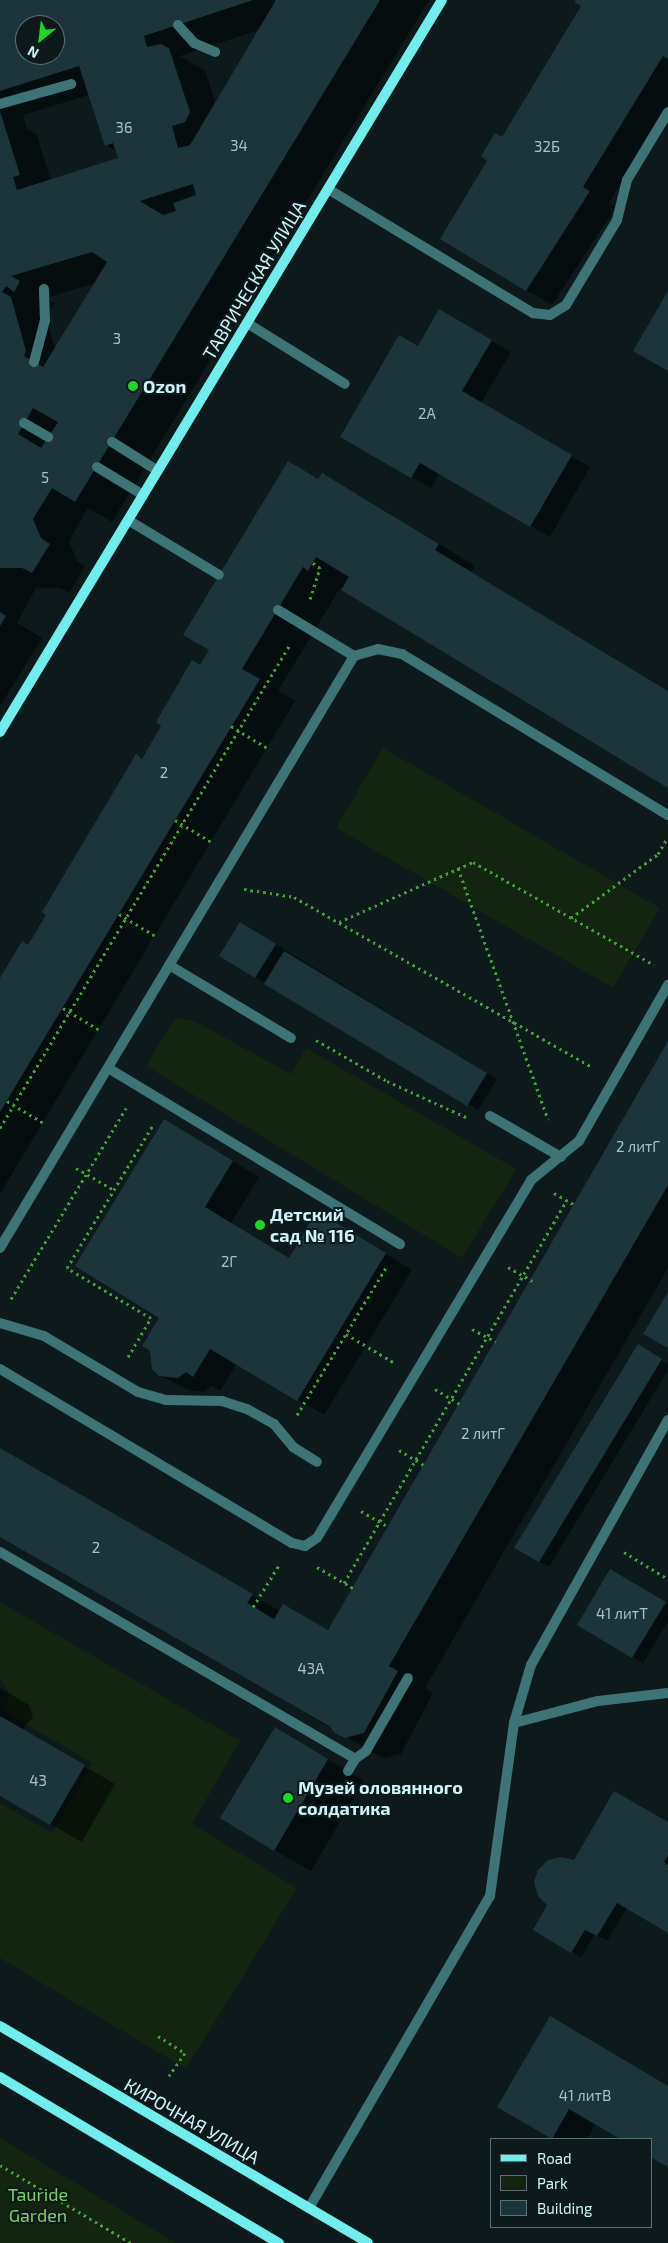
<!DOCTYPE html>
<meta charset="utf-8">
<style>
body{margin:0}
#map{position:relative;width:668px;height:2243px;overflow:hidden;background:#0d191b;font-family:"Exo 2",sans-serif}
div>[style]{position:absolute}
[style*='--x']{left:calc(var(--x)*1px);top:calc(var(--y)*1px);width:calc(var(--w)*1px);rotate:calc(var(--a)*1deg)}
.green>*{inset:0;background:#132411}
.shadow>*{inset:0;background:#0007}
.building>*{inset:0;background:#1c353a}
.path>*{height:3px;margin-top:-1.5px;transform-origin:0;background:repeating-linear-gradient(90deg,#43a03b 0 2.5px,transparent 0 6.5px)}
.lane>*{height:10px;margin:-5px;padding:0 5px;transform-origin:5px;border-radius:5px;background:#3e7475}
.secondary>*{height:10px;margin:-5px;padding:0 5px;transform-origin:5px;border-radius:5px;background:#70eeed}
.dots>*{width:14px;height:14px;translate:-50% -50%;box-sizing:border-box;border:2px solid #0d191b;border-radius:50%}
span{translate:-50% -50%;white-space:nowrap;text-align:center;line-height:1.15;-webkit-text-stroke:4px #0d191b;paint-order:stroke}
.number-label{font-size:15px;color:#a2c5c9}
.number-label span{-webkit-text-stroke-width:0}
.street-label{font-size:18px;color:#cef5f9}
.poi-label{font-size:18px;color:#cef5f9;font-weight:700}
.left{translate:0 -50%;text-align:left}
.park-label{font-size:18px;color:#81cf64}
.legend{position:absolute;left:490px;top:2138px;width:162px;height:90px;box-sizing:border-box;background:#0d191b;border:1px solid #5a7174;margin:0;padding:6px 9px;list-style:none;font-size:15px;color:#cef5f9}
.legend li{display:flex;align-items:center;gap:10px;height:25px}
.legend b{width:25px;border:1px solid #5a7174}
.north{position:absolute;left:15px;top:15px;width:50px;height:50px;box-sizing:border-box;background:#0d191b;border:1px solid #5a7174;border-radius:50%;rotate:209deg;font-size:14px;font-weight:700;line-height:20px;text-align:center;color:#cef5f9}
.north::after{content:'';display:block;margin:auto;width:18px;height:22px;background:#1bd829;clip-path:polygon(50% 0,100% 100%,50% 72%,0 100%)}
</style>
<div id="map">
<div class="green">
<div style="clip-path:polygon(383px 748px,660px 908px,613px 988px,336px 828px)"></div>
<div style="clip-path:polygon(175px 1018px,194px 1021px,291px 1074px,306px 1048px,516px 1169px,462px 1258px,146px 1066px)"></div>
<div style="clip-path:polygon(0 1602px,240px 1741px,192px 1824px,297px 1888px,186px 2069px,0 1958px,0 1803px,52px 1833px,92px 1763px,2px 1710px,8px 1700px,8px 1690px,0 1680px)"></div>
<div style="clip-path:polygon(0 2138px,176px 2243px,0 2243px)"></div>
</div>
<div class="shadow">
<div style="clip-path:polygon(evenodd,0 0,429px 0,112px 522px,88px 508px,69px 541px,77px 561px,85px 566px,69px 593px,60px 588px,36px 588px,17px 623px,42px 638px,0 706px,0 0,25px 25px,55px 25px,55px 55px,25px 55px,25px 25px,0 0,259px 30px,216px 103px,205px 71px,180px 56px,259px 30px,0 0,89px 95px,106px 145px,117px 152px,120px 159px,51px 181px,37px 135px,27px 129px,23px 115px,89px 95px,0 0,96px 283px,55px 349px,47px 320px,38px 314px,42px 307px,51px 311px,55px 303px,46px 298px,96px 283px)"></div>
<div style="clip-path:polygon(577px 0,668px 0,668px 105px,609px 203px,616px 207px,552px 305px,526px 290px,502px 139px,583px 6px)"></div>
<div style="clip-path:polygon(440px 311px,511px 352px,481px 403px,590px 467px,550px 537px,439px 473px,431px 488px,341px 437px,418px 347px)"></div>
<div style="clip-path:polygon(319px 480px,359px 495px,475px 566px,471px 572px,668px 691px,668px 786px,340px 588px,278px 691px,295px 701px,0 1194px,0 981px,28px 946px)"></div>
<div style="clip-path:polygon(241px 923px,497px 1079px,478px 1110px,255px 977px)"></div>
<div style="clip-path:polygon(668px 1043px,668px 1268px,425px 1688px,433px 1693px,401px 1754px,383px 1758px,0 1535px,0 1449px,280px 1611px,329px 1632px)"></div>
<div style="clip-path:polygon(190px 1136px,259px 1177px,231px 1223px,289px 1259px,343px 1228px,412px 1270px,324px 1415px,237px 1363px,220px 1391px,212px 1386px,204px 1392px,187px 1390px,160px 1375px,161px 1317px)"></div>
<div style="clip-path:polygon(638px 1346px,668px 1364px,668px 1370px,549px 1567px,516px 1548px)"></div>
<div style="clip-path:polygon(611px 1571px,668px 1605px,668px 1621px,643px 1663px,579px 1624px)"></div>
<div style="clip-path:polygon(0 1688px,29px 1705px,33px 1717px,22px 1730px,115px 1784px,82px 1842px,0 1795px)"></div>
<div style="clip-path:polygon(312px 1750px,364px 1781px,311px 1871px,274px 1850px)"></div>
<div style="clip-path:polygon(668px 1824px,668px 1932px,627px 1908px,607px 1941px,595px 1934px,581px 1957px,534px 1930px,574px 1862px)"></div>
<div style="clip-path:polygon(668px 2087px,668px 2166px,652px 2156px,652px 2139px,623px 2139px,596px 2124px,587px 2139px,555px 2139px,498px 2107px)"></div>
</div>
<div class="building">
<div style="clip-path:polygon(evenodd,0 0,253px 0,144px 36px,147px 47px,161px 44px,169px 48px,190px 112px,185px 122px,172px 126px,178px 148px,190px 145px,276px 0,380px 0,75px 502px,52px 488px,33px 519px,41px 538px,50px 544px,32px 573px,22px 568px,0 568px,0 111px,20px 175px,13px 177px,17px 190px,118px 158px,113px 143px,105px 146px,79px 66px,0 91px,0 0,25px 25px,55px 25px,55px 55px,25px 55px,25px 25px,0 0,193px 184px,196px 195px,173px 203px,176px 211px,163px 215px,140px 201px,193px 184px,0 0,92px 252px,107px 262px,43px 367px,24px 356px,26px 351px,11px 297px,2px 292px,6px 286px,14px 292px,20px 281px,11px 276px,92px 252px,0 0,33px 408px,58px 422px,41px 448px,18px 434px,33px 408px)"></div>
<div style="clip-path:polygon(576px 0,668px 0,668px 59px,663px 56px,583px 187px,590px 191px,526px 291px,440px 239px,487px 161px,481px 156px,495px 133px,502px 137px,581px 6px,574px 2px)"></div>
<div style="clip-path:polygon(668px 291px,668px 371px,633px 351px)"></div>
<div style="clip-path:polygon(439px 309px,492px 340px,462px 391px,572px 455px,530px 527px,420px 463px,411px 478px,340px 437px,399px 335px,418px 346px)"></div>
<div style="clip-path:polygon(288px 461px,318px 479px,322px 473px,439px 544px,435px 550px,668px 691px,668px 788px,341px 590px,349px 577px,316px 557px,308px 571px,303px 567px,242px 669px,260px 679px,0 1112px,0 978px,22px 941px,28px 945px,46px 915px,42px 912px,136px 754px,142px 759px,161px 726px,156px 722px,192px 660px,200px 665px,209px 650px,183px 635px)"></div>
<div style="clip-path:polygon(0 612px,6px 616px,0 626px)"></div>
<div style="clip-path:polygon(240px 922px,276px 944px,255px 978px,219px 956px)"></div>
<div style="clip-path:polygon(284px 951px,487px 1073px,467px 1106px,264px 984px)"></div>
<div style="clip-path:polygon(668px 1041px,668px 1185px,389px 1666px,398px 1671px,364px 1733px,345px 1738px,336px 1734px,329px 1726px,0 1537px,0 1448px,253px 1594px,247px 1603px,274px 1619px,283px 1604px,328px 1630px)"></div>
<div style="clip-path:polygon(164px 1119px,233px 1161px,205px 1207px,289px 1258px,317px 1211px,386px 1253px,297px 1401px,210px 1349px,193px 1377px,186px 1372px,178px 1378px,159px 1376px,152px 1369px,150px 1351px,142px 1346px,159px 1318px,75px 1266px)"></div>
<div style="clip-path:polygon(668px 1292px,668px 1348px,643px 1334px)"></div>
<div style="clip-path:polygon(638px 1344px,662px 1359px,539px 1562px,514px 1548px)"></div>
<div style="clip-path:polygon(610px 1569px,666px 1602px,632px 1658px,577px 1625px)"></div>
<div style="clip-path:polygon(0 1716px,85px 1765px,50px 1825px,0 1796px)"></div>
<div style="clip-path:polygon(275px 1727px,328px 1759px,274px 1851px,220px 1818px)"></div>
<div style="clip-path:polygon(614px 1791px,668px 1822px,668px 1855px,664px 1862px,668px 1865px,668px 1933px,617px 1903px,597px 1936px,585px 1930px,571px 1953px,533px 1930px,547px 1905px,538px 1896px,534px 1882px,538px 1870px,548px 1860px,561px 1857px,574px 1860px)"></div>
<div style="clip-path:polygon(550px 2016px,668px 2086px,668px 2167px,652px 2158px,652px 2139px,620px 2139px,569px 2109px,552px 2139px,497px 2107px)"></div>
</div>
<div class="path">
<div style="--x:310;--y:599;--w:33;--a:-72"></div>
<div style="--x:320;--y:568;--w:9;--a:-144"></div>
<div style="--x:231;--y:726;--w:44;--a:31.2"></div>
<div style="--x:175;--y:820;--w:44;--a:31.2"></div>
<div style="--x:458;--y:868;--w:267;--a:70.3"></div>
<div style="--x:244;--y:889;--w:51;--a:9.1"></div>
<div style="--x:294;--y:897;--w:343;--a:29.7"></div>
<div style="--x:119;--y:914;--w:44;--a:31.2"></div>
<div style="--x:571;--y:918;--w:108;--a:-36.3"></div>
<div style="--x:658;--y:854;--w:16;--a:-60"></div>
<div style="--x:339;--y:922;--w:147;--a:-24.1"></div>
<div style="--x:473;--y:862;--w:208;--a:29.6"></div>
<div style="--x:63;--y:1008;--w:44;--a:31.2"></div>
<div style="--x:316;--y:1040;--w:82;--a:30"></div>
<div style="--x:387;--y:1081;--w:87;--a:24.5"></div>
<div style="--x:7;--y:1101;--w:44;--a:31.2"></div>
<div style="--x:0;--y:1128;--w:562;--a:-59.05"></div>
<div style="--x:76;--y:1168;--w:44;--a:30.1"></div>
<div style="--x:554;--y:1193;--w:24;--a:30"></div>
<div style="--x:508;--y:1267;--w:28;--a:30"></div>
<div style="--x:11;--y:1299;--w:223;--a:-58.9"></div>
<div style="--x:472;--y:1329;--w:27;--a:28"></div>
<div style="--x:346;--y:1334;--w:55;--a:30.8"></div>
<div style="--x:128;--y:1357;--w:45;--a:-59.5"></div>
<div style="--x:151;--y:1318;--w:98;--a:-149.2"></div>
<div style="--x:67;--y:1268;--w:169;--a:-59"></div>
<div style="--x:435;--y:1389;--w:29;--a:31"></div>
<div style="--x:297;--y:1415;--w:174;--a:-58.9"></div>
<div style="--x:399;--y:1450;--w:29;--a:31"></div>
<div style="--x:361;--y:1511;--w:32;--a:30"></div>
<div style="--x:624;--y:1552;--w:52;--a:31.5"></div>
<div style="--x:317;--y:1567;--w:42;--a:30.3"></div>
<div style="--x:344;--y:1583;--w:443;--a:-59.8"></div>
<div style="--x:253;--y:1607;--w:49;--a:-58.2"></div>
<div style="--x:158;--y:2036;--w:32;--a:32"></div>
<div style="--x:185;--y:2053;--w:28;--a:125"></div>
<div style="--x:0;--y:2165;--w:152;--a:30.8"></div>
</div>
<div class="lane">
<div style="--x:178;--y:25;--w:24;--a:48"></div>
<div style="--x:194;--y:43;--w:23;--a:23"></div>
<div style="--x:0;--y:104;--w:74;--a:-15.7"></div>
<div style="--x:328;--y:189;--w:240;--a:31.2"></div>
<div style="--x:533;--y:313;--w:17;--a:7"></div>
<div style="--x:550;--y:315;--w:19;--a:-32"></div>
<div style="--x:566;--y:305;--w:99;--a:-59"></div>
<div style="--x:617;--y:220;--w:41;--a:-76"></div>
<div style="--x:627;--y:180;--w:79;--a:-58.9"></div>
<div style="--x:247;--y:323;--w:115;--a:31.9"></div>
<div style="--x:34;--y:362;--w:43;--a:-75.3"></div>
<div style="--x:45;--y:320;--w:31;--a:-92"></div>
<div style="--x:24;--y:423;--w:28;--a:30"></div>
<div style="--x:112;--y:442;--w:54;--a:32.2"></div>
<div style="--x:97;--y:467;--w:54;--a:31.3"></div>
<div style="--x:128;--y:520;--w:106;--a:31.1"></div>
<div style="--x:278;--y:610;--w:89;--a:31.2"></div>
<div style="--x:354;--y:656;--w:25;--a:-16"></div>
<div style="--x:378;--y:649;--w:25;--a:12"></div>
<div style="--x:402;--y:654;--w:311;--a:31.2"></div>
<div style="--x:169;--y:965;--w:142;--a:30.9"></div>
<div style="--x:108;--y:1068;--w:341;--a:31.1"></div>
<div style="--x:490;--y:1116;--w:82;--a:30"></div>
<div style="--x:0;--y:1248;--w:690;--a:-59.12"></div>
<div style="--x:0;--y:1323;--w:46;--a:16.5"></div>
<div style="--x:44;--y:1336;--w:109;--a:30.8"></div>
<div style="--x:138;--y:1392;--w:29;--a:16"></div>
<div style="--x:166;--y:1400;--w:56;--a:1"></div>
<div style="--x:222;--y:1401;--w:26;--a:18"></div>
<div style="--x:247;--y:1409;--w:31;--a:29"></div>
<div style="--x:274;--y:1424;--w:30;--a:50"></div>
<div style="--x:293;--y:1447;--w:28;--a:32"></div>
<div style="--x:0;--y:1369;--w:340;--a:30.8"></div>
<div style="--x:292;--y:1543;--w:13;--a:13"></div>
<div style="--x:305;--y:1546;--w:14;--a:-34"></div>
<div style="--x:317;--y:1538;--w:417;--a:-59.1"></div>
<div style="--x:531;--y:1180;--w:62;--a:-39.1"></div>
<div style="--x:579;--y:1141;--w:180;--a:-60.3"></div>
<div style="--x:0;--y:1552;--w:411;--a:30.2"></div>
<div style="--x:355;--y:1759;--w:14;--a:-36"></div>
<div style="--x:366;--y:1751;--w:84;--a:-60.1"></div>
<div style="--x:514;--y:1723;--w:87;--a:-14.7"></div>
<div style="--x:598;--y:1701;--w:70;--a:-6.5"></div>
<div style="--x:348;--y:1771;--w:14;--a:-60"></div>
<div style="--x:309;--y:2208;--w:361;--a:-59.9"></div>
<div style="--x:490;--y:1896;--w:175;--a:-82.1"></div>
<div style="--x:514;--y:1723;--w:60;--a:-73.7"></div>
<div style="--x:531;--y:1665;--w:281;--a:-60.8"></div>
</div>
<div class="secondary">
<div style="--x:0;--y:732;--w:855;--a:-58.88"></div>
<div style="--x:0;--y:2026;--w:427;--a:30.5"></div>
<div style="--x:0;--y:2077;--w:325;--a:30.8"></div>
</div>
<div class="dots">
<div style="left:133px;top:386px;background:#1bd829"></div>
<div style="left:260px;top:1225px;background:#1bd829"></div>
<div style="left:288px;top:1798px;background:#1bd829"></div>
</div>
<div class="number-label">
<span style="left:124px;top:128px">36</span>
<span style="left:239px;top:146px">34</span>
<span style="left:547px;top:147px">32Б</span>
<span style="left:117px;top:339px">3</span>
<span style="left:427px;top:414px">2А</span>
<span style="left:45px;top:478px">5</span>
<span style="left:164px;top:773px">2</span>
<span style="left:638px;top:1147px">2 литГ</span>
<span style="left:229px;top:1262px">2Г</span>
<span style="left:483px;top:1434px">2 литГ</span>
<span style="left:96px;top:1548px">2</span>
<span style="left:622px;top:1614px">41 литТ</span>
<span style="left:311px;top:1669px">43А</span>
<span style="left:38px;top:1781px">43</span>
<span style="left:585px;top:2096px">41 литВ</span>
</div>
<div class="street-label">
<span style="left:254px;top:280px;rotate:-59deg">ТАВРИЧЕСКАЯ УЛИЦА</span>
<span style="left:192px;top:2121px;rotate:30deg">КИРОЧНАЯ УЛИЦА</span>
</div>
<div class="poi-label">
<span class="left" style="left:143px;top:386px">Ozon</span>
<span class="left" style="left:270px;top:1225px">Детский<br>сад № 116</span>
<span class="left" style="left:298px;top:1798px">Музей оловянного<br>солдатика</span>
</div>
<div class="park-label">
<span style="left:38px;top:2205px">Tauride<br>Garden</span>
</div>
<ul class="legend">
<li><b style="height:6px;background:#70eeed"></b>Road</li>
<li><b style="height:14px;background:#132411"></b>Park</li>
<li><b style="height:14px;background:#1c353a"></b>Building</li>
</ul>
<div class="north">N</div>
</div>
